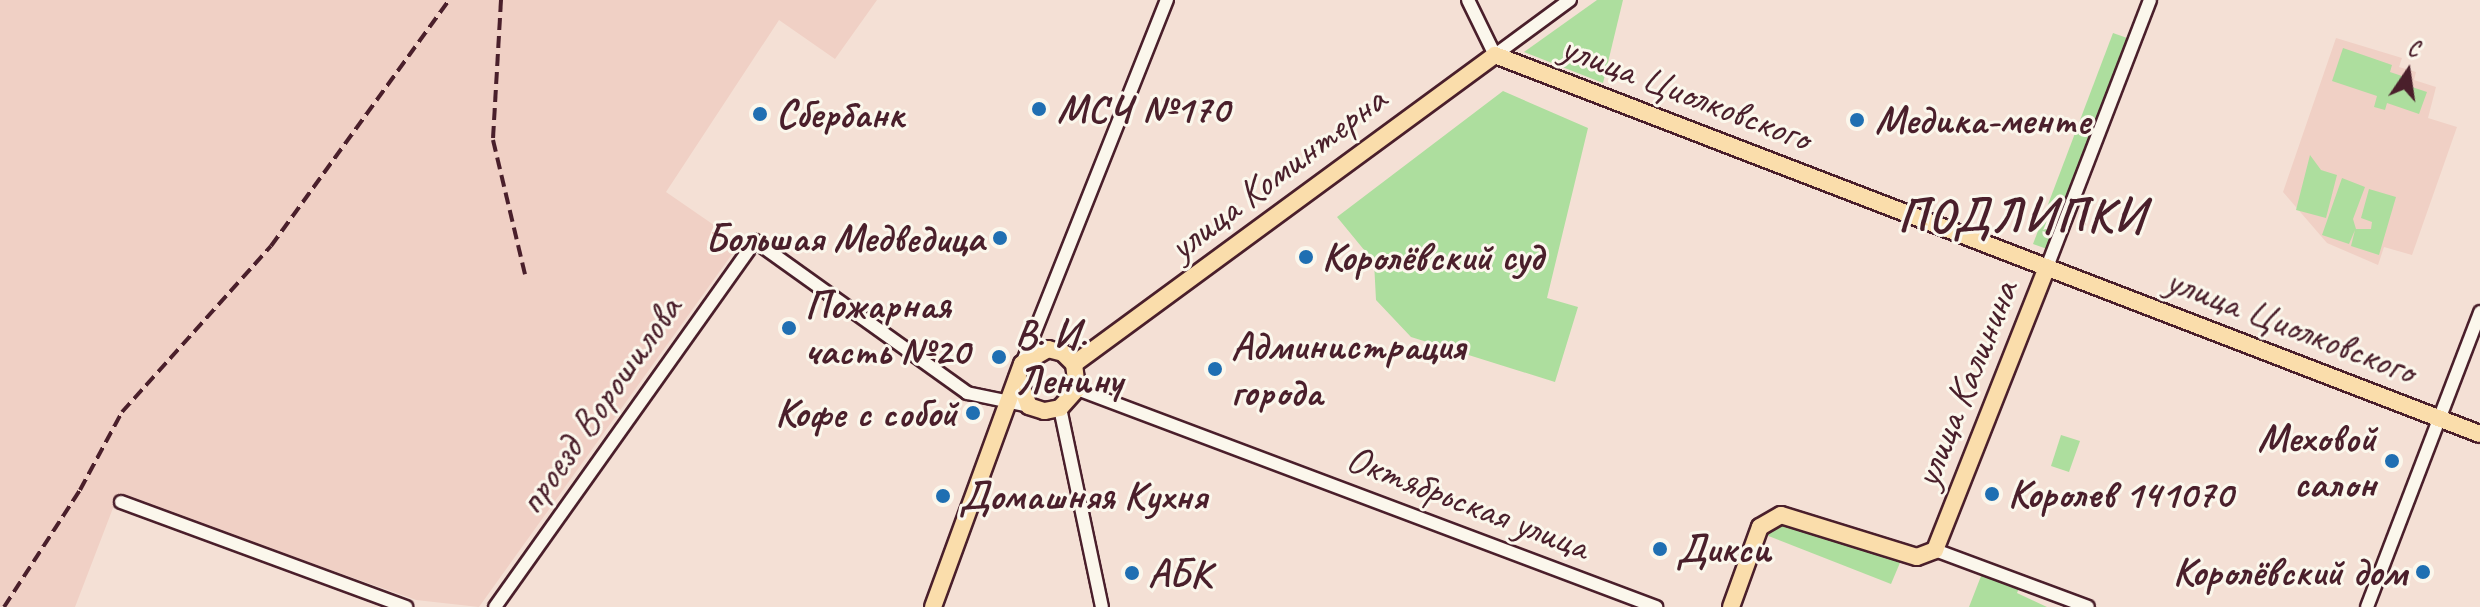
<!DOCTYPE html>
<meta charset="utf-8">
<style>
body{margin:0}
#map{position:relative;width:2480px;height:607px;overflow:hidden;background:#f4e0d5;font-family:Caveat,sans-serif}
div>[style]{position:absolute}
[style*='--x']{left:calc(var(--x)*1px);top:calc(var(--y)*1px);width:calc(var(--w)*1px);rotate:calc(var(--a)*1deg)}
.built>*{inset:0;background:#f0d0c5}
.green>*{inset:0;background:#adde9e}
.roads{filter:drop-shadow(2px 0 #4a1f2b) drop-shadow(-2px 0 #4a1f2b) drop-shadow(0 2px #4a1f2b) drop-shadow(0 -2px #4a1f2b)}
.minor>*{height:12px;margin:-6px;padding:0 6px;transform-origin:6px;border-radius:6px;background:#fbf7ec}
.major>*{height:16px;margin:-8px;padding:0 8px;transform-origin:8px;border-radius:8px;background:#faddab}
.rail>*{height:4px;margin-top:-2px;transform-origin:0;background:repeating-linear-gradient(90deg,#4a1f2b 0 12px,transparent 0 18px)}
.dots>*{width:22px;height:22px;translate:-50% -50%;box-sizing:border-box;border:4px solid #fbf7ec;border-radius:50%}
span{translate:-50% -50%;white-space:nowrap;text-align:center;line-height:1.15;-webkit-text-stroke:6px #fbf7ec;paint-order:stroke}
.street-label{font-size:40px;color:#4a1f2b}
.poi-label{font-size:40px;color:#4a1f2b;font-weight:700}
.left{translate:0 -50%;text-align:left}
.right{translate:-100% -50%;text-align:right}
.district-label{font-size:48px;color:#4a1f2b;font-weight:700;letter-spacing:2px}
.north{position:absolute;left:2368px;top:32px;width:80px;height:80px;-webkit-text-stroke:6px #fbf7ec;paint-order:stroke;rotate:13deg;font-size:22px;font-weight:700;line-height:32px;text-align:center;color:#4a1f2b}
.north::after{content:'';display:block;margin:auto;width:28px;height:36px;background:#4a1f2b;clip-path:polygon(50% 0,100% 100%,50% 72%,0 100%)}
</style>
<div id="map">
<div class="built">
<div style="clip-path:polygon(0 0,877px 0,835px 59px,779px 20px,666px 192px,740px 243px,479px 607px,416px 600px,118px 495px,75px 607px,0 607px)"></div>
<div style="clip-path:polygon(2336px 38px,2402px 58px,2399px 67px,2416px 72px,2414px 80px,2436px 87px,2428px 118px,2457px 127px,2412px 255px,2384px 247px,2378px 265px,2327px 243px,2283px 192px)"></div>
</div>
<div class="green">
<div style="clip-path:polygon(1597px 0,1623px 0,1603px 83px,1524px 52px)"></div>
<div style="clip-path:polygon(2113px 33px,2130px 39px,2050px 250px,2033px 244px)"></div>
<div style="clip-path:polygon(2343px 48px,2392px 65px,2390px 72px,2408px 78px,2406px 85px,2427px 92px,2419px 114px,2387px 103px,2385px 110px,2374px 107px,2377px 96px,2332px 81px)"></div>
<div style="clip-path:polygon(1503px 91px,1588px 128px,1547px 298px,1578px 307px,1555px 382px,1411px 337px,1376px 300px,1374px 262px,1337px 217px)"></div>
<div style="clip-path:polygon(2310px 155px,2321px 170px,2337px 175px,2326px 218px,2296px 210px)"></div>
<div style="clip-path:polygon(2342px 178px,2365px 187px,2353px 219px,2356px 229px,2371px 229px,2372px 222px,2361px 218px,2369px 189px,2396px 197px,2379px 255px,2351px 246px,2355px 230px,2349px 244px,2322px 235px)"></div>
<div style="clip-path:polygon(2061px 435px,2080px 441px,2069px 472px,2051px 466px)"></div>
<div style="clip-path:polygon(1780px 520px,1902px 558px,1891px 584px,1766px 535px)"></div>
<div style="clip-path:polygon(1983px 571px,2020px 586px,2017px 593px,2047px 607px,1969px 607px)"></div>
</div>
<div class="roads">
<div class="minor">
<div style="--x:1468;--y:0;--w:61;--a:63.9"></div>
<div style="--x:1495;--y:55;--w:93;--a:-36.3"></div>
<div style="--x:2047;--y:267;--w:286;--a:-68.9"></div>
<div style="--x:1022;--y:364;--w:392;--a:-68.3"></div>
<div style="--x:1077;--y:389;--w:619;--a:20.63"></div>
<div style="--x:1060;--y:408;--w:203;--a:78.1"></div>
<div style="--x:121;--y:502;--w:304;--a:20.2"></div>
<div style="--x:1935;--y:550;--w:163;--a:20.4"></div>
<div style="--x:495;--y:607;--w:449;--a:-54.6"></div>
<div style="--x:755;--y:241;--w:261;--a:35.6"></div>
<div style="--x:967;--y:393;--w:63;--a:11.8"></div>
<div style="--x:2367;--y:607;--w:316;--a:-69"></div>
</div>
<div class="major">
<div style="--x:1074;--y:364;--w:522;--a:-36.28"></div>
<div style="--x:1495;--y:55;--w:1055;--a:21.05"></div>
<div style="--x:933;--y:607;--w:259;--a:-69.9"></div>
<div style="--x:1022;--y:364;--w:30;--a:-30"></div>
<div style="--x:1048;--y:349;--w:16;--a:15"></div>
<div style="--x:1063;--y:353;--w:16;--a:45"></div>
<div style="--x:1074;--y:364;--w:25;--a:83"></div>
<div style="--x:1077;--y:389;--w:25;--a:132"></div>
<div style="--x:1060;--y:408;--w:16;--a:169"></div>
<div style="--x:1044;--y:411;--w:16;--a:-162"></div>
<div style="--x:1029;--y:406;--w:31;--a:-112"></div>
<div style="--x:1731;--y:607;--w:85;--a:-70.1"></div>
<div style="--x:1760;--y:527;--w:24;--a:-30"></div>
<div style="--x:1781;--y:515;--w:142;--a:17.2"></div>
<div style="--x:1917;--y:557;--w:19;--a:-21"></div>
<div style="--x:1935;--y:550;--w:304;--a:-68.4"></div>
</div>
</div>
<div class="rail">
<div style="--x:501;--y:0;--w:140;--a:93.3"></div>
<div style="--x:493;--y:140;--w:138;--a:76.6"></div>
<div style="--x:4;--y:607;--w:140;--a:-57"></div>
<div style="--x:80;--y:490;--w:89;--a:-61.7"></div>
<div style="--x:122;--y:412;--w:223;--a:-48.1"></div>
<div style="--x:271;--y:246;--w:304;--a:-54.1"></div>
</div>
<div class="dots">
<div style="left:1039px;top:109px;background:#1f6fb2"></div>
<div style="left:760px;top:114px;background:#1f6fb2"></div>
<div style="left:1857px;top:120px;background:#1f6fb2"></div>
<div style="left:1000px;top:238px;background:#1f6fb2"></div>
<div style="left:1306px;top:257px;background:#1f6fb2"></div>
<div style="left:789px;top:328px;background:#1f6fb2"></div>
<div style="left:999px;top:357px;background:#1f6fb2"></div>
<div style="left:1215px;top:369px;background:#1f6fb2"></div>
<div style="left:973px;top:413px;background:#1f6fb2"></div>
<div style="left:2392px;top:461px;background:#1f6fb2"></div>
<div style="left:1992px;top:494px;background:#1f6fb2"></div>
<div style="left:943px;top:496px;background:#1f6fb2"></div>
<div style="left:1660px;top:549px;background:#1f6fb2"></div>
<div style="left:2423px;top:572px;background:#1f6fb2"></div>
<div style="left:1132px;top:573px;background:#1f6fb2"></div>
</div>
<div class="street-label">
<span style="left:1686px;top:92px;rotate:21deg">улица Циолковского</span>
<span style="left:1277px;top:173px;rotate:-37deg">улица Коминтерна</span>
<span style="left:2291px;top:325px;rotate:21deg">улица Циолковского</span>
<span style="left:1965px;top:384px;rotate:-68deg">улица Калинина</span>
<span style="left:599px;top:405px;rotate:-55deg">проезд Ворошилова</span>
<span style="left:1468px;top:502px;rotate:21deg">Октябрьская улица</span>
</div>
<div class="poi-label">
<span class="left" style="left:1057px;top:109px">МСЧ №170</span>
<span class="left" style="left:776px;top:114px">Сбербанк</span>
<span class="left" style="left:1875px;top:120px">Медика-менте</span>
<span class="right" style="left:984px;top:238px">Большая Медведица</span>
<span class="left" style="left:1322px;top:257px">Королёвский суд</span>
<span class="left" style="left:805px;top:328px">Пожарная<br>часть №20</span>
<span class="left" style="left:1015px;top:357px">В. И.<br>Ленину</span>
<span class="left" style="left:1231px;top:369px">Администрация<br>города</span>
<span class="right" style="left:957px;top:413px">Кофе с собой</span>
<span class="right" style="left:2376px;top:461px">Меховой<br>салон</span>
<span class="left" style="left:2008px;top:494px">Королев 141070</span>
<span class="left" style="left:959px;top:496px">Домашняя Кухня</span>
<span class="left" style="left:1676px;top:549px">Дикси</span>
<span class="right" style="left:2407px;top:572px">Королёвский дом</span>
<span class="left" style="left:1148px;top:573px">АБК</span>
</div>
<div class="district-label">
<span style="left:2022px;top:216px">ПОДЛИПКИ</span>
</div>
<div class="north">С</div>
</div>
